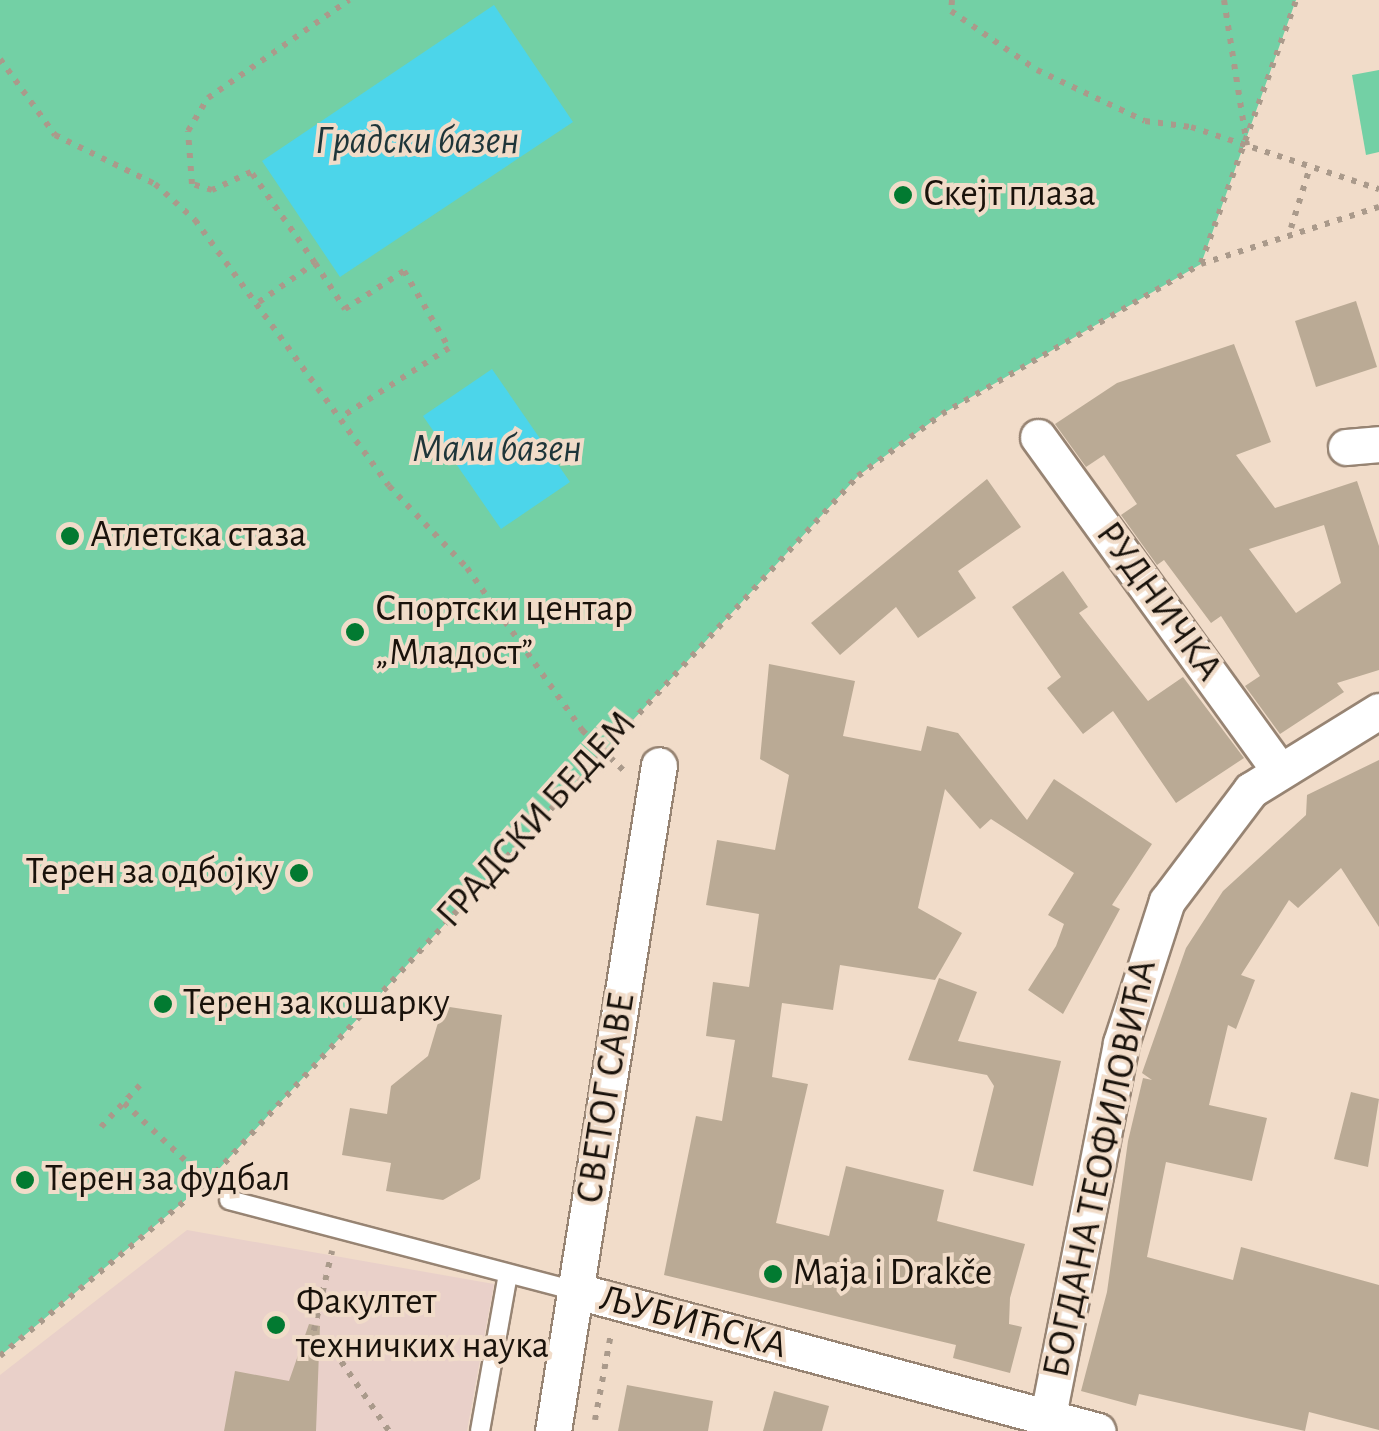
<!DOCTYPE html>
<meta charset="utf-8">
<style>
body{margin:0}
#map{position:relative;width:1379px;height:1431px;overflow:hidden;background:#f1dcc9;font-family:"Alegreya Sans",sans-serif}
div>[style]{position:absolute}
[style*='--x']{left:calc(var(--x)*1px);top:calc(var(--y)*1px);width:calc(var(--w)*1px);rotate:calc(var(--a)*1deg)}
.education>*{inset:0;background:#e9d0c9}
.green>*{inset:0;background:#73d0a5}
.water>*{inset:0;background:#4cd5ea}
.building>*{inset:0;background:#baaa95}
.path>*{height:6px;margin-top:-3px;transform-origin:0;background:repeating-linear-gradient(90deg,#aa9a8b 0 5px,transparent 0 13px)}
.roads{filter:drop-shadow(2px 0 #978473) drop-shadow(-2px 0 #978473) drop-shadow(0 2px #978473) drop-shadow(0 -2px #978473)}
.service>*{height:18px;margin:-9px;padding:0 9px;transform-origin:9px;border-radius:9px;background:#fff}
.minor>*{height:35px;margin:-17.5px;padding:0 17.5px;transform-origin:17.5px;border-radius:17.5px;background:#fff}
.dots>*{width:28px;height:28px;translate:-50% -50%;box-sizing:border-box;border:5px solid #f1dcc9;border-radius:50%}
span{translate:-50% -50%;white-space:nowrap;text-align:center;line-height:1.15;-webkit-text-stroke:8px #f1dcc9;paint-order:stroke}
.poi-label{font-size:38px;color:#19120b}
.left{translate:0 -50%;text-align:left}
.right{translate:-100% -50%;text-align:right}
.street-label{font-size:38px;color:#19120b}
.water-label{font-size:40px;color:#1e3539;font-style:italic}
</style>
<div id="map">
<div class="education">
<div style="clip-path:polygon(187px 1230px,494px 1284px,467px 1431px,0 1431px,0 1375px)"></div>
</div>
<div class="green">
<div style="clip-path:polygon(0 0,1296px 0,1201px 264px,942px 414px,858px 476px,207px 1182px,0 1356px)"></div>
<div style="clip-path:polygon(1379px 70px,1379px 152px,1366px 155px,1352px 75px)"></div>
</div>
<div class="water">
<div style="clip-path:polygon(494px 5px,573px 122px,340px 277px,262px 161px)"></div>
<div style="clip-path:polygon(492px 369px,570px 482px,501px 529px,423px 416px)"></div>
</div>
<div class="building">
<div style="clip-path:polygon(1356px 301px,1377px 367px,1316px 387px,1295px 321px)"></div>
<div style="clip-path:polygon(evenodd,1234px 344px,1271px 442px,1236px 455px,1275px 508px,1357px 481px,1379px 546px,1379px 670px,1337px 683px,1344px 692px,1280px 734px,1245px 686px,1260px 676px,1221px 616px,1211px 623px,1164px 560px,1157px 565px,1121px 515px,1137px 504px,1104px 455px,1086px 467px,1055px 424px,1117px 383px,1234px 344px,1324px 525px,1341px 583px,1296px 613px,1249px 549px,1324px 525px)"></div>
<div style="clip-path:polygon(987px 479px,1021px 527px,958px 571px,976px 598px,918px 638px,896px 607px,840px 655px,811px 623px)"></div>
<div style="clip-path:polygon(1063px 571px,1088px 607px,1079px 613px,1148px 701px,1183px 677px,1244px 758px,1176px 803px,1113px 711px,1083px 734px,1047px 688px,1061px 677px,1012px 607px)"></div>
<div style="clip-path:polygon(769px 664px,855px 681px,843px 736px,921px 751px,927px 726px,958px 733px,1027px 820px,1054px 779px,1152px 844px,1112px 905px,1120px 909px,1063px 1014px,1028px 990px,1056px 946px,1064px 924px,1048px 915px,1074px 873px,991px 819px,980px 829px,945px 789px,918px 908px,962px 933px,935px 980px,840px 965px,833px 1010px,782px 1003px,772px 1077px,808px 1084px,776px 1223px,829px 1236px,846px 1166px,944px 1190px,937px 1221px,1025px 1244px,1010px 1298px,1009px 1324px,1022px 1327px,1010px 1373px,953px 1358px,956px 1345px,664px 1275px,696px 1116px,722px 1121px,735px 1040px,706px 1036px,713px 982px,749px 987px,759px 914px,706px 905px,717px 840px,775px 850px,789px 775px,760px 759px)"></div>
<div style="clip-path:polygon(1379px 760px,1379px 927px,1341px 868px,1298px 908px,1289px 900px,1241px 975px,1255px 980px,1236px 1029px,1228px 1025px,1209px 1105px,1267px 1118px,1252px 1181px,1166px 1162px,1147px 1257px,1233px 1280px,1241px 1247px,1379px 1285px,1379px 1430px,1309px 1412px,1305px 1431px,1139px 1394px,1136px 1406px,1081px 1391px,1107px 1292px,1128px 1141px,1143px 1078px,1152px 1080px,1142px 1073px,1186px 948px,1223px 891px,1306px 815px,1307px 795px)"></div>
<div style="clip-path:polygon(939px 978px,977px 992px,958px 1041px,1061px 1061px,1033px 1186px,973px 1171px,994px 1086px,987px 1075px,908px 1060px)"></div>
<div style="clip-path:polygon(443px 1006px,502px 1015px,480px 1179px,443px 1200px,386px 1191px,391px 1163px,342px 1155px,350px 1108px,387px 1114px,391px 1086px,428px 1056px)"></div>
<div style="clip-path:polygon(1351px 1092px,1379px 1099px,1368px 1167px,1334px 1159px)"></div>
<div style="clip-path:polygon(309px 1324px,320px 1326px,316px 1431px,224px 1431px,235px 1371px,289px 1381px)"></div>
<div style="clip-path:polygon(627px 1385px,713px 1401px,708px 1431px,618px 1431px)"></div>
<div style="clip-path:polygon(774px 1391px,829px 1406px,822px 1431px,763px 1431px)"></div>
</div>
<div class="path">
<div style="--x:952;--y:0;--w:11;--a:95"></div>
<div style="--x:951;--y:11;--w:104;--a:34.5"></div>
<div style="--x:1037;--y:70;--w:119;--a:25.3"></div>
<div style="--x:1145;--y:121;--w:46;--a:7.4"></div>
<div style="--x:1191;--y:127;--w:198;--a:18.3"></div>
<div style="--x:1224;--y:0;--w:147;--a:81"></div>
<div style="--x:0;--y:59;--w:94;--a:54.1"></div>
<div style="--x:55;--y:135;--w:111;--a:26.1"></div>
<div style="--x:155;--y:184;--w:54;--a:42"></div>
<div style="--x:195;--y:220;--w:329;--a:53.9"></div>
<div style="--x:389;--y:486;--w:113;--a:46.4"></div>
<div style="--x:467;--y:568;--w:199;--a:54.6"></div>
<div style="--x:582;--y:730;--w:59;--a:44.3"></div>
<div style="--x:1291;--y:228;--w:64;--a:-72.7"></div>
<div style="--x:315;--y:263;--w:55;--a:56.9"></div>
<div style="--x:345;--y:309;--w:70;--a:-32.8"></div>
<div style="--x:404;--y:271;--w:89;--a:59.7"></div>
<div style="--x:449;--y:348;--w:128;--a:147.4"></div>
<div style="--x:1201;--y:263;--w:280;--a:-70.1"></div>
<div style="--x:259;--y:302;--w:68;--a:-34.9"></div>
<div style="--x:315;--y:263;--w:111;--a:-125.1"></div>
<div style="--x:251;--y:172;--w:43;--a:155.2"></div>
<div style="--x:212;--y:190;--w:21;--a:-163"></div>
<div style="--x:192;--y:184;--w:53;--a:-94.3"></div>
<div style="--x:188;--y:131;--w:39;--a:-59"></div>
<div style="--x:208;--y:98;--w:172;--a:-34.8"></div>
<div style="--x:124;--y:1103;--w:114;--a:43.2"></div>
<div style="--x:101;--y:1127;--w:57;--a:-47.1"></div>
<div style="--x:310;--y:1347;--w:24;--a:9"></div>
<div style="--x:334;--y:1351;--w:97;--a:55.5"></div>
<div style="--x:0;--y:1356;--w:270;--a:-40"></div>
<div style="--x:207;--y:1182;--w:960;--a:-47.32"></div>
<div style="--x:858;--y:476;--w:104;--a:-36.4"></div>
<div style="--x:942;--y:414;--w:299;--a:-30.1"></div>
<div style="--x:1201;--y:264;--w:187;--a:-17.8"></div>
<div style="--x:308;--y:1356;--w:108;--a:-77.1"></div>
<div style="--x:595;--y:1420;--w:87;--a:-79.5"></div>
</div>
<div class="roads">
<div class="service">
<div style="--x:229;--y:1200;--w:360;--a:14.7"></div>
<div style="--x:480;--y:1431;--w:159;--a:-79.9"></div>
</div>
<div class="minor">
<div style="--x:1038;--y:437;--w:409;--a:54.1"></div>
<div style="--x:1346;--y:447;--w:33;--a:-5"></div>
<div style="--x:577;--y:1291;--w:539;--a:15.04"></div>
<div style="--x:553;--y:1431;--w:674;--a:-80.96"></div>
<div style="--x:1045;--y:1431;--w:395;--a:-78.9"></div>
<div style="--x:1121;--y:1043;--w:149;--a:-72.1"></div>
<div style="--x:1167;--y:901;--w:139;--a:-52.9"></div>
<div style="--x:1251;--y:790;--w:150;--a:-31.7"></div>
</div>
</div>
<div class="dots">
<div style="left:903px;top:195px;background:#027a31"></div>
<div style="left:70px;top:536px;background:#027a31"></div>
<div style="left:355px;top:632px;background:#027a31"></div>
<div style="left:299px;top:873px;background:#027a31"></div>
<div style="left:163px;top:1004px;background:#027a31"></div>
<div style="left:25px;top:1180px;background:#027a31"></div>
<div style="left:773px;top:1274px;background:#027a31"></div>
<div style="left:276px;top:1325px;background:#027a31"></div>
</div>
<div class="poi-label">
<span class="left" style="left:923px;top:195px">Скејт плаза</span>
<span class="left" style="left:90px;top:536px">Атлетска стаза</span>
<span class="left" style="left:375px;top:632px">Спортски центар<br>„Младост”</span>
<span class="right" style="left:279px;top:873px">Терен за одбојку</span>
<span class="left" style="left:183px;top:1004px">Терен за кошарку</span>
<span class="left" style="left:45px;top:1180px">Терен за фудбал</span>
<span class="left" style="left:793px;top:1274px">Maja i Drakče</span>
<span class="left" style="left:296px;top:1325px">Факултет<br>техничких наука</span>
</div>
<div class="street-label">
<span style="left:1158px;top:602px;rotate:54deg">РУДНИЧКА</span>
<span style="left:537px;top:820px;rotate:-48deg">ГРАДСКИ БЕДЕМ</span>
<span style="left:607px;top:1098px;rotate:-81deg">СВЕТОГ САВЕ</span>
<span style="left:1101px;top:1169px;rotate:-78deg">БОГДАНА ТЕОФИЛОВИЋА</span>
<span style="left:693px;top:1323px;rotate:15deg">ЉУБИЋСКА</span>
</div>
<div class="water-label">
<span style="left:417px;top:141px">Градски базен</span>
<span style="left:497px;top:449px">Мали базен</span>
</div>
</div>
